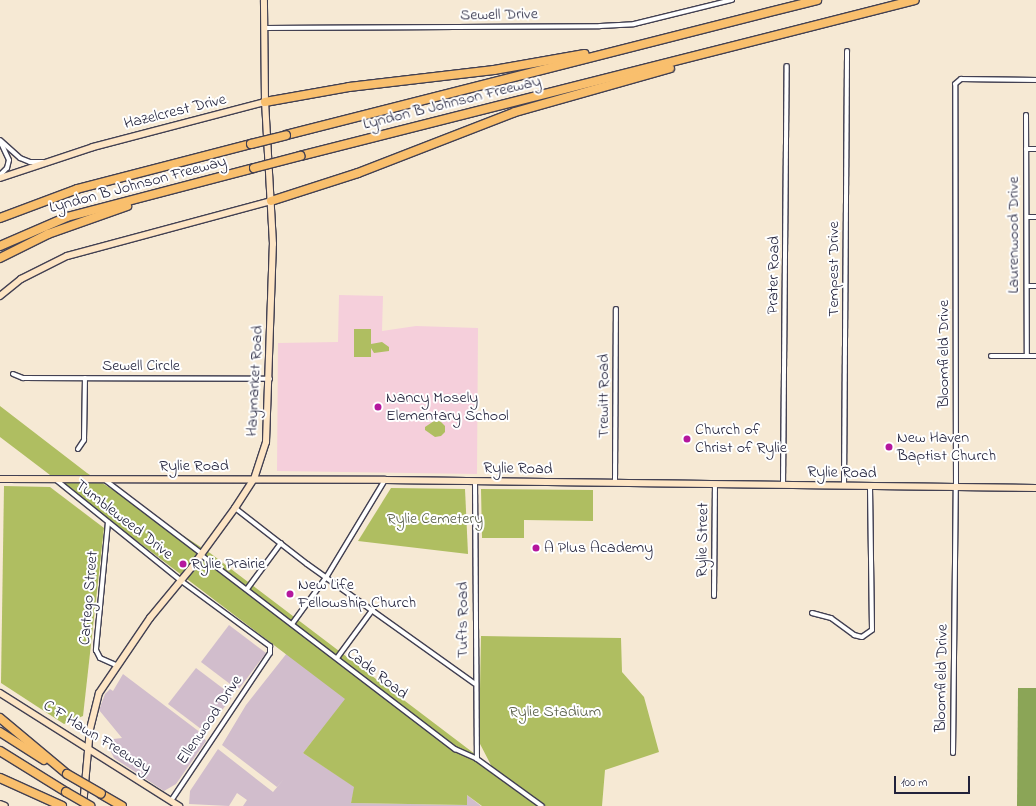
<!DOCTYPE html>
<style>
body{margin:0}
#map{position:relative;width:1036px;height:806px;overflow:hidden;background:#f6e9d4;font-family:"Indie Flower",sans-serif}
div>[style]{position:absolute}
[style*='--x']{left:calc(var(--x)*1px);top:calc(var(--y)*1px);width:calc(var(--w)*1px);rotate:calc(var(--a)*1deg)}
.built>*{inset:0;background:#f5cfdb}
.industrial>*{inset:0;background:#d1bdcc}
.green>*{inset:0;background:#afbe61}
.forest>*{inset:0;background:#8ba557}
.roads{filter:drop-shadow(1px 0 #424052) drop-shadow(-1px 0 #424052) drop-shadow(0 1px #424052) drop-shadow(0 -1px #424052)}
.street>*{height:4px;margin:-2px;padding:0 2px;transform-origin:2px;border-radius:2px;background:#fff}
.secondary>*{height:6px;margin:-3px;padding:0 3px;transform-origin:3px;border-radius:3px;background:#fde5c5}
.highway>*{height:8px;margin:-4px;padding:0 4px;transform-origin:4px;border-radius:4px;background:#f9bf6d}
.bridges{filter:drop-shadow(1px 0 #424052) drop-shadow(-1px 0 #424052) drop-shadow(0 1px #424052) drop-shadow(0 -1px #424052)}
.highway-bridge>*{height:8px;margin:-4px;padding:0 4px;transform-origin:4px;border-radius:4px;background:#f9bf6d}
.dots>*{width:11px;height:11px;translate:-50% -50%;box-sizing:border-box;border:2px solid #fff;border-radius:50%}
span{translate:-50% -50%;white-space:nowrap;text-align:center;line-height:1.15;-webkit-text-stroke:4px #fff;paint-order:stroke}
.street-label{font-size:16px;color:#22223b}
.poi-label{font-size:16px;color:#22223b}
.left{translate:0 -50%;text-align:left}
.park-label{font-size:16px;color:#5a604a}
.scale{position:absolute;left:894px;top:776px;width:76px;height:18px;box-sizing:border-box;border:2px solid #22223b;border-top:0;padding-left:5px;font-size:12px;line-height:14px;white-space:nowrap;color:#22223b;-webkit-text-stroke:3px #fff;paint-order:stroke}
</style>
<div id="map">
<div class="built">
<div style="clip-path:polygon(339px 295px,383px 296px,382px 331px,416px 326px,478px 328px,477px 474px,277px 471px,278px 343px,338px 342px)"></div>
</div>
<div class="industrial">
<div style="clip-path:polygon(229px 625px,266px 653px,238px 690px,201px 662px)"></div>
<div style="clip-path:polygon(287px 653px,346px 699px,303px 753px,355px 787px,351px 803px,466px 805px,467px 795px,481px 806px,243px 806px,247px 800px,237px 793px,229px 806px,189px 804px,190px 791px,218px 749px,273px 792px,284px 779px,277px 787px,222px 745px,246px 705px)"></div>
<div style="clip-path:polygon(196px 668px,233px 696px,205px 732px,168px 704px)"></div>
<div style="clip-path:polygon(123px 674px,201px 733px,206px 741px,176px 784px,164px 791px,114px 758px,105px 740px,122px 738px,99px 710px,105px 694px,110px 689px,113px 691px)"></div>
</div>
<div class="green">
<div style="clip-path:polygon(354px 329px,371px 329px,371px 344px,382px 342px,389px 347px,389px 351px,374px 353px,371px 348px,371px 357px,354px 357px)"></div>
<div style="clip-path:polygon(0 406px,87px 473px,210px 553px,492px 767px,479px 742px,481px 636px,621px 638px,622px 672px,644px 697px,659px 752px,605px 770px,602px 806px,482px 806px,467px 795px,467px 805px,351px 803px,354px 787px,303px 753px,345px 699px,0 437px)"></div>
<div style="clip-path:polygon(434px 421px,440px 421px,445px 426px,445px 432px,441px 436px,435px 437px,425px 430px,425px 427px)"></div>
<div style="clip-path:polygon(4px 486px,50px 487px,104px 528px,83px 716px,64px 724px,1px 683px)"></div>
<div style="clip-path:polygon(391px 488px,465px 489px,468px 554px,358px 541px)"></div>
<div style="clip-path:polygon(481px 489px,593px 490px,593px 521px,524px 520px,524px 538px,482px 538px)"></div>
</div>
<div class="forest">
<div style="clip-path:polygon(1018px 688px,1036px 688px,1036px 806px,1017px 806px)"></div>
</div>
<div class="roads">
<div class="street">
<div style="--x:264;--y:28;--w:336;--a:-0.3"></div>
<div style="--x:600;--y:26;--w:34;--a:-3"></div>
<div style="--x:634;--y:24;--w:101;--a:-13.8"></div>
<div style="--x:1026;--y:115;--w:241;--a:89.8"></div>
<div style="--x:0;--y:140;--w:27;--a:42"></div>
<div style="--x:20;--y:158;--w:11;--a:22"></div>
<div style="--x:30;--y:162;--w:13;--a:0"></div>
<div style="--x:1026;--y:149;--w:10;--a:0"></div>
<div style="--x:0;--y:175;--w:10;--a:-45"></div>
<div style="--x:7;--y:168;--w:8;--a:-76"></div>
<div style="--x:9;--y:160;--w:19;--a:-115"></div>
<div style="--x:1027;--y:217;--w:9;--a:0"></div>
<div style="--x:1027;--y:286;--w:9;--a:0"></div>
<div style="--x:991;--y:356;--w:45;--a:0"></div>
<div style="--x:13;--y:374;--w:11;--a:22"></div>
<div style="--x:23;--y:378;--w:247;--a:0.2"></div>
<div style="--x:78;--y:449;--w:11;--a:-56"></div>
<div style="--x:84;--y:440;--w:62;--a:-89.1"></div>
<div style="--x:55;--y:479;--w:161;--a:38.9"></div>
<div style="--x:180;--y:580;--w:112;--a:36.3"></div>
<div style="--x:270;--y:646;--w:7;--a:90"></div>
<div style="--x:270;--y:653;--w:178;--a:123.8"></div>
<div style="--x:105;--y:480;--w:122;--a:37.3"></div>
<div style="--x:475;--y:481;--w:278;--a:89.6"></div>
<div style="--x:615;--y:483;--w:174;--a:-89.7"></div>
<div style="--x:783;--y:485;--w:419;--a:-89.5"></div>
<div style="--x:844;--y:486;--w:435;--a:-89.6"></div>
<div style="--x:235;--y:508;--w:91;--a:37.9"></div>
<div style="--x:307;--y:564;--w:206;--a:35.5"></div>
<div style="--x:108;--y:522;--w:129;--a:95.4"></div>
<div style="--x:96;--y:650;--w:9;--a:63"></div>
<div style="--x:100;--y:658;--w:17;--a:24"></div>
<div style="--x:201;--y:555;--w:320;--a:37.4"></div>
<div style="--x:455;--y:749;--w:24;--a:24"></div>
<div style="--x:477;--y:759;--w:80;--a:35.9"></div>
<div style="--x:247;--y:589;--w:57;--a:-53.5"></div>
<div style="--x:714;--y:596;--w:111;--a:-89.5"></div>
<div style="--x:812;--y:613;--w:20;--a:15"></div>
<div style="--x:831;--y:618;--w:29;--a:36"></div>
<div style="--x:854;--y:635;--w:8;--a:14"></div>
<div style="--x:862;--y:637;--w:12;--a:-35"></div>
<div style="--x:872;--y:630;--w:143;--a:-90.8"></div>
<div style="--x:292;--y:624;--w:59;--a:-53.9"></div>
<div style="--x:327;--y:576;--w:112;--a:-58.9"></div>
<div style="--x:337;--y:658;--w:61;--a:-53.7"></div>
<div style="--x:953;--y:753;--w:265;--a:-89.4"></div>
<div style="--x:956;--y:488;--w:404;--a:-90.1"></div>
<div style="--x:955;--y:84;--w:8;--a:-40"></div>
<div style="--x:961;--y:79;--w:75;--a:0.8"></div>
</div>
<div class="secondary">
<div style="--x:0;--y:178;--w:98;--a:-18.4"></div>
<div style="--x:93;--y:147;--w:178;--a:-14.7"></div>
<div style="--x:0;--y:296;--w:27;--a:-39"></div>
<div style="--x:21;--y:279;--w:51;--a:-26.6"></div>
<div style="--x:67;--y:256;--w:211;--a:-15.1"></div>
<div style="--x:0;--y:479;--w:385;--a:0.1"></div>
<div style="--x:385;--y:480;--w:651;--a:0.7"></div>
<div style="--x:0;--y:693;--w:212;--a:32.3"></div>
<div style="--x:0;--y:804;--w:5;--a:22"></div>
<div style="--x:83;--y:806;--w:77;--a:-84.8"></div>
<div style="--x:90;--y:729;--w:37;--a:-76"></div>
<div style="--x:99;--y:693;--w:91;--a:-55.8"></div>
<div style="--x:150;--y:618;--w:66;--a:-50.5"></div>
<div style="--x:192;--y:567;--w:73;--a:-53.9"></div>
<div style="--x:235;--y:508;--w:35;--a:-57"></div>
<div style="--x:254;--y:479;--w:39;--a:-72"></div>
<div style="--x:266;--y:442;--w:198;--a:-88"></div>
<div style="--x:273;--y:244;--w:142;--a:-93.2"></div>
<div style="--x:265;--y:102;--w:102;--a:-90.6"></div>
</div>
<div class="highway">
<div style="--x:265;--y:102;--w:85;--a:-10.1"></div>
<div style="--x:349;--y:87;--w:146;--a:-6.7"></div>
<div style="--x:494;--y:70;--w:92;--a:-10"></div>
<div style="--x:286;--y:135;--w:548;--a:-14.26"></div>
<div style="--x:300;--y:156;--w:634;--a:-14.23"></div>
<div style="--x:271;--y:201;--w:91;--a:-17.8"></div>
<div style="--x:358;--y:173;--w:168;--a:-21.2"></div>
<div style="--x:515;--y:112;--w:161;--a:-15.8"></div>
<div style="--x:0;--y:218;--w:82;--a:-20.6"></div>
<div style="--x:77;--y:189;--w:180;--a:-14.5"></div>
<div style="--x:0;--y:246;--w:73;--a:-23.4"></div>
<div style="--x:67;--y:217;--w:193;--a:-14.7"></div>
<div style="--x:0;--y:258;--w:54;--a:-26.6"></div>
<div style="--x:48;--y:234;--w:84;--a:-19.5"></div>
<div style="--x:0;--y:718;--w:87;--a:39.9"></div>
<div style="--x:0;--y:732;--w:52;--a:32.5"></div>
<div style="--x:0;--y:751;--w:78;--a:31.8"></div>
<div style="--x:0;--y:778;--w:68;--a:24.3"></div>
<div style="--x:101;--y:794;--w:24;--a:30"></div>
</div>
</div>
<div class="bridges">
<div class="highway-bridge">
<div style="--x:251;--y:144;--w:36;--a:-14"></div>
<div style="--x:254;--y:168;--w:48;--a:-14.6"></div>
<div style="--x:67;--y:774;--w:39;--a:30"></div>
<div style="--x:66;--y:792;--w:28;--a:30"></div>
</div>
</div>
<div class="dots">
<div style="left:378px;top:407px;background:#b5179e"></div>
<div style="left:687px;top:439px;background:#b5179e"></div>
<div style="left:889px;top:447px;background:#b5179e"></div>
<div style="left:536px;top:548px;background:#b5179e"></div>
<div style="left:183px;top:564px;background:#b5179e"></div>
<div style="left:290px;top:594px;background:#b5179e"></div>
</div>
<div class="street-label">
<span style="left:499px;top:15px;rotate:-1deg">Sewell Drive</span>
<span style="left:452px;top:103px;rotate:-14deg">Lyndon B Johnson Freeway</span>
<span style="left:175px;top:112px;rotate:-14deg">Hazelcrest Drive</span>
<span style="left:138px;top:185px;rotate:-15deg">Lyndon B Johnson Freeway</span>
<span style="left:1014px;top:235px;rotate:-90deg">Laurenwood Drive</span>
<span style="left:834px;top:269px;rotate:-90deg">Tempest Drive</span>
<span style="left:774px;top:275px;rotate:-89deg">Prater Road</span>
<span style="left:944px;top:354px;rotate:-90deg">Bloomfield Drive</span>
<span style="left:141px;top:366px">Sewell Circle</span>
<span style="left:255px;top:381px;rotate:-87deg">Haymarket Road</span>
<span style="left:604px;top:396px;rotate:-90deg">Trewitt Road</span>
<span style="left:194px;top:466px">Rylie Road</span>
<span style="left:518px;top:469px;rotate:1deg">Rylie Road</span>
<span style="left:842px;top:473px;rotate:1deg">Rylie Road</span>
<span style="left:124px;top:520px;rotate:38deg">Tumbleweed Drive</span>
<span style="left:703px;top:540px;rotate:-89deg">Rylie Street</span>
<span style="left:89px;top:598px;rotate:-85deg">Cartego Street</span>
<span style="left:463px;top:620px;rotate:-90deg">Tufts Road</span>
<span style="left:377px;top:674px;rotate:38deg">Cade Road</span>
<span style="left:942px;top:678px;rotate:-89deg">Bloomfield Drive</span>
<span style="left:210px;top:720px;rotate:-56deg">Ellenwood Drive</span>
<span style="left:97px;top:737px;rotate:32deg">C F Hawn Freeway</span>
</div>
<div class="poi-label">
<span class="left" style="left:386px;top:407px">Nancy Mosely<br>Elementary School</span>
<span class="left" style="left:695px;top:439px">Church of<br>Christ of Rylie</span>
<span class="left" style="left:897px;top:447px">New Haven<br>Baptist Church</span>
<span class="left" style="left:544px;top:548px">A Plus Academy</span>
<span class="left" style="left:191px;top:564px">Rylie Prairie</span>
<span class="left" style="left:298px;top:594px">New Life<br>Fellowship Church</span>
</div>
<div class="park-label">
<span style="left:435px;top:519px">Rylie Cemetery</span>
<span style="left:555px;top:712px">Rylie Stadium</span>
</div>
<div class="scale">100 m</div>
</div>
